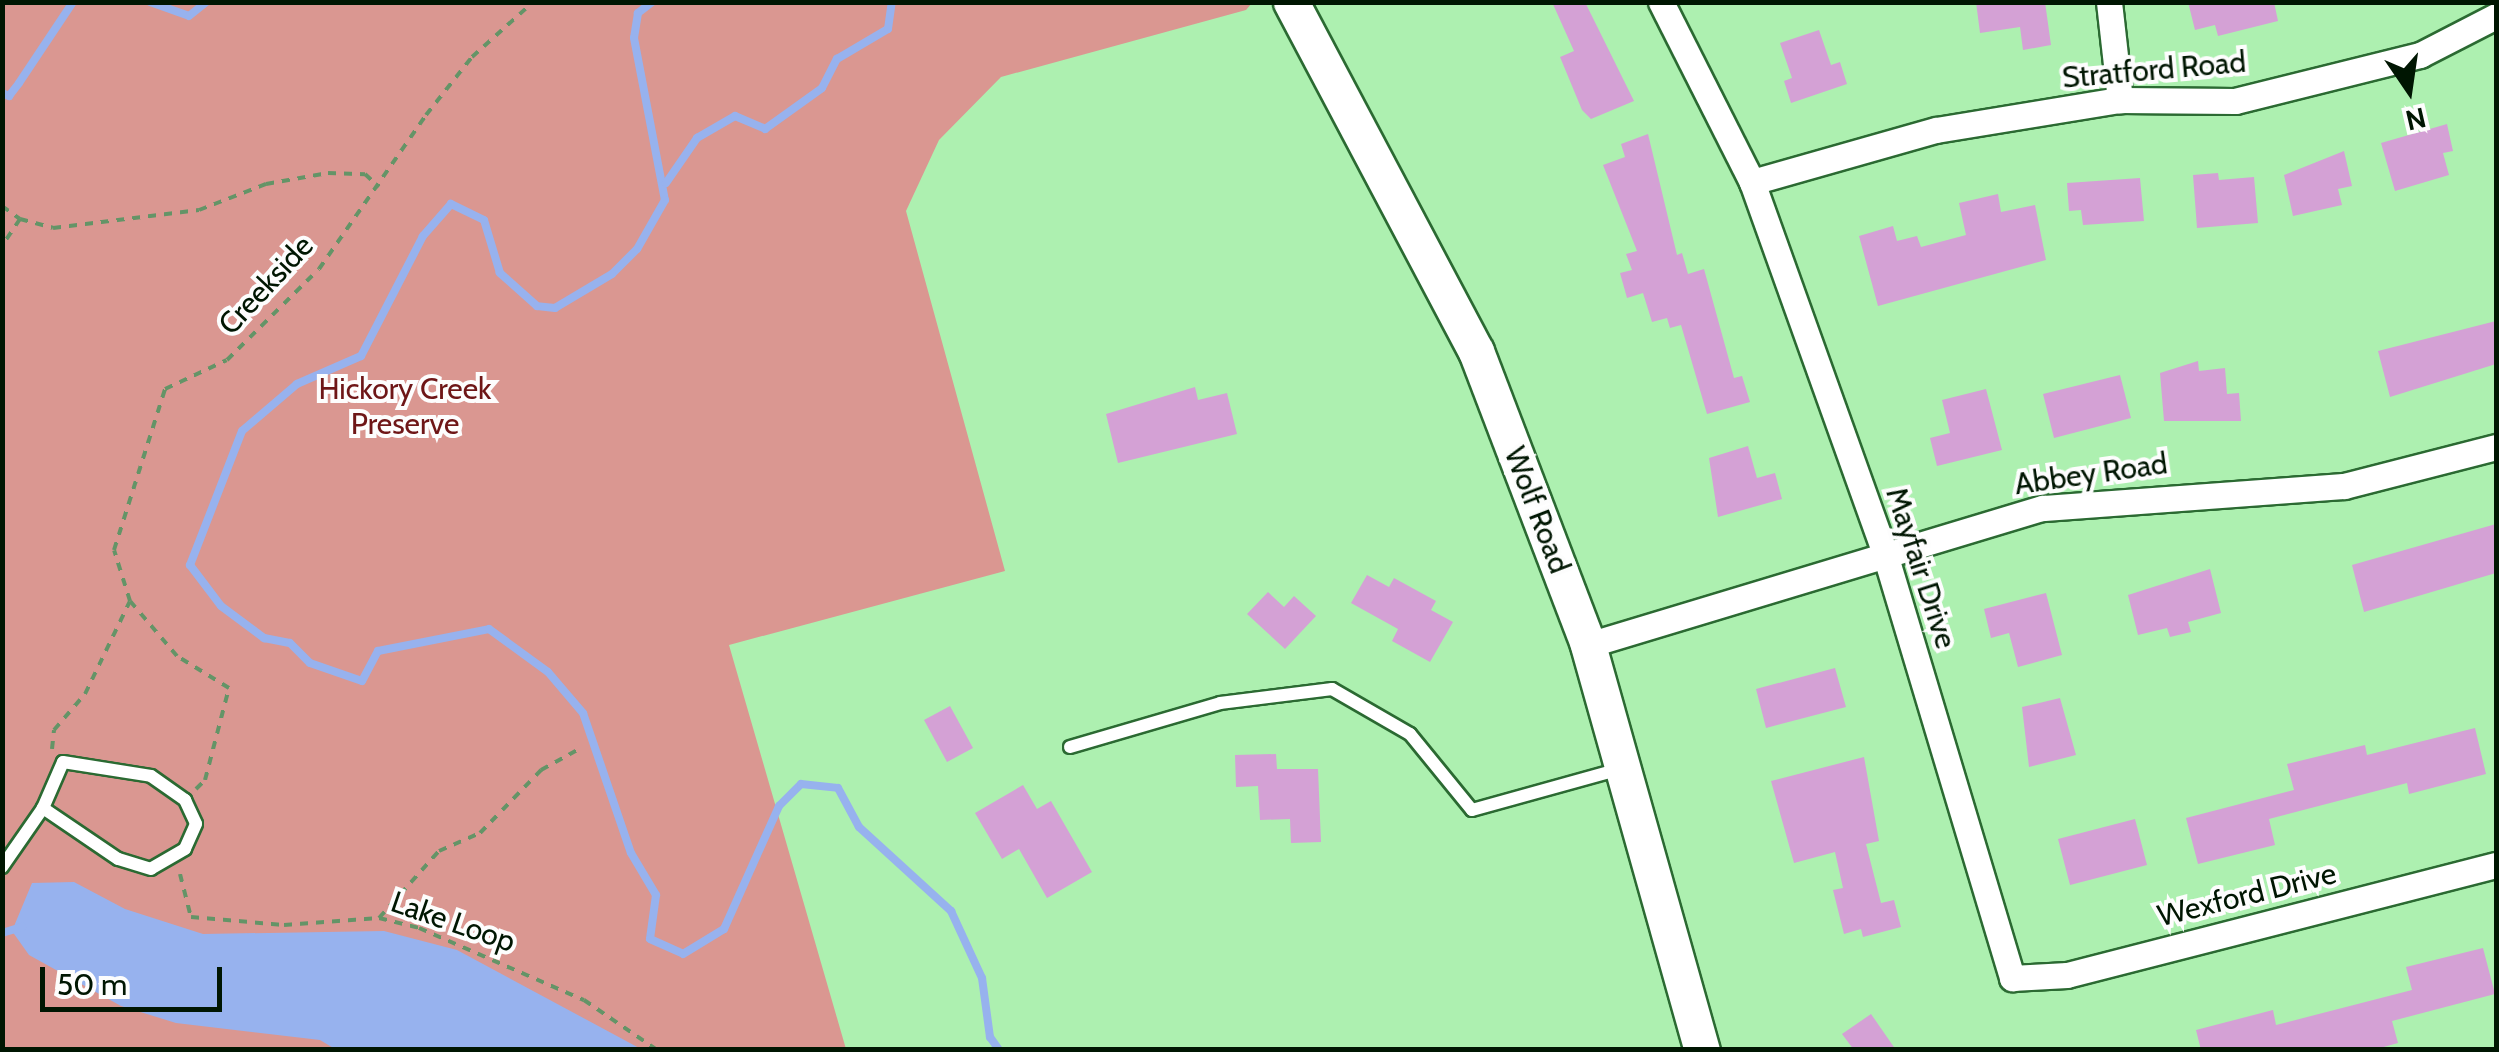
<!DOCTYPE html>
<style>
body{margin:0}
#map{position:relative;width:2499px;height:1052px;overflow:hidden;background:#adf0b0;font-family:Cabin,sans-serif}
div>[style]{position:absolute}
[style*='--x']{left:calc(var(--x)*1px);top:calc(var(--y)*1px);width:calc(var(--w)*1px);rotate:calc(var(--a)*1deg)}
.green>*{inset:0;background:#da9791}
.water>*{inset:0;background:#97b2ee}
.stream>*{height:8px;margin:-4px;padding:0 4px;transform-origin:4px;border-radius:4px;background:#97b2ee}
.building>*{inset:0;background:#d4a1d5}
.path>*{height:4px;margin-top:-2px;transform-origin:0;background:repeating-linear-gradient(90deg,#649467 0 8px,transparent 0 16px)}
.roads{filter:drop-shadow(2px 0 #2b6a32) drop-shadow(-2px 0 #2b6a32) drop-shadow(0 2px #2b6a32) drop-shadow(0 -2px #2b6a32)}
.service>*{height:12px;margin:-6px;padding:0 6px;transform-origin:6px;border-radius:6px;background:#fff}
.minor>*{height:25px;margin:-12.5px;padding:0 12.5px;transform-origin:12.5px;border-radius:12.5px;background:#fff}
.secondary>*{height:35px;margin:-17.5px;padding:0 17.5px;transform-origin:17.5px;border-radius:17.5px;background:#fff}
span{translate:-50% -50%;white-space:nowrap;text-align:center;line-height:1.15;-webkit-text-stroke:8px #fdfdfd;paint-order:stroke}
.street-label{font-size:30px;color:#001602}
.park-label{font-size:30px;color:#6e1617}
.frame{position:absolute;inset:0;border:5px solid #001602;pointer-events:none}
.north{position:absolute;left:2359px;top:40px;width:100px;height:100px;-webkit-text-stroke:8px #fdfdfd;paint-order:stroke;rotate:167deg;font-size:28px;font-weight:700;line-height:40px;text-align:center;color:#001602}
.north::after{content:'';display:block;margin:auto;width:35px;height:45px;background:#001602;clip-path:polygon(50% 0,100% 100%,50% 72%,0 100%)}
.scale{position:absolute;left:40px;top:967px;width:182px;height:45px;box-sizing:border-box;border:5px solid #001602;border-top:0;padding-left:12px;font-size:30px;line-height:35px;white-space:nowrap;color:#001602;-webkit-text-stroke:8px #fdfdfd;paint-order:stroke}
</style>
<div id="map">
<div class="green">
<div style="clip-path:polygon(2px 3px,1252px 3px,1246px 10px,1001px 77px,939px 140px,906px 211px,1005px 571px,729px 645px,846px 1049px,3px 1049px)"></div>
</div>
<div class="water">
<div style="clip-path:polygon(74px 882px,125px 909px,203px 934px,384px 931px,457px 950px,641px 1049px,335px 1049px,320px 1040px,176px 1023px,121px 1006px,29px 955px,12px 931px,32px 883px)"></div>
</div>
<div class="stream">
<div style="--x:150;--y:2;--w:41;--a:19.7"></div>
<div style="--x:189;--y:16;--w:22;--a:-39"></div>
<div style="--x:652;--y:2;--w:18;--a:142"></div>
<div style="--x:638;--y:13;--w:25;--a:99"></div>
<div style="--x:634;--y:38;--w:165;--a:79.2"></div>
<div style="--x:665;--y:200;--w:56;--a:119.7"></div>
<div style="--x:637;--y:249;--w:35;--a:135"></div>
<div style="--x:612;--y:274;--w:66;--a:149.2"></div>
<div style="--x:555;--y:308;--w:18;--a:-174"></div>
<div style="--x:537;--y:306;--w:50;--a:-138.3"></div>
<div style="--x:500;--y:273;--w:55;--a:-106.8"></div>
<div style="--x:484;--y:220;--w:37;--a:-154"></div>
<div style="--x:451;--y:204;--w:43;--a:131.2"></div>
<div style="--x:423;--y:236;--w:135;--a:117.3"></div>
<div style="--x:361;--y:356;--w:70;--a:156.4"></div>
<div style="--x:297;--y:384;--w:72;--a:139.5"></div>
<div style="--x:242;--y:431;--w:144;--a:111.2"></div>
<div style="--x:190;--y:565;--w:51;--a:52.9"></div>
<div style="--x:221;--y:606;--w:54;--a:36.7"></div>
<div style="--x:264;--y:638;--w:26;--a:11"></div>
<div style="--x:290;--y:643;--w:28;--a:45"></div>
<div style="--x:310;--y:663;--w:55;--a:19.1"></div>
<div style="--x:362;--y:681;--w:34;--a:-62"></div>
<div style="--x:378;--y:651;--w:113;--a:-11.2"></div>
<div style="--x:489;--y:629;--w:73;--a:36.1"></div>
<div style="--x:548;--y:672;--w:54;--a:49.5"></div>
<div style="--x:583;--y:713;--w:148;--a:71.1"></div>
<div style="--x:631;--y:853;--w:49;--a:59.2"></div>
<div style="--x:656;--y:895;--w:44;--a:97.8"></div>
<div style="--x:650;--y:939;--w:36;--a:24"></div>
<div style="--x:683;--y:954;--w:48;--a:-31.4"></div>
<div style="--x:724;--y:929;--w:135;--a:-65.9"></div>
<div style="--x:779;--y:806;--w:31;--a:-45"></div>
<div style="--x:801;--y:784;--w:37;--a:6"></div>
<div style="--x:838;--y:788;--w:44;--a:61.7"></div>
<div style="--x:859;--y:827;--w:125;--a:42.4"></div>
<div style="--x:951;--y:911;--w:74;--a:65.2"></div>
<div style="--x:982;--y:978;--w:60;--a:82.3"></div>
<div style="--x:990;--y:1037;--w:16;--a:55"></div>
<div style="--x:2;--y:93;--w:8;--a:23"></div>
<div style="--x:9;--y:96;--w:16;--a:-52"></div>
<div style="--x:19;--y:83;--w:97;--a:-56.3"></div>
<div style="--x:666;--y:183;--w:55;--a:-55.4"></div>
<div style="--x:697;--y:138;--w:44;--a:-30.1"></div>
<div style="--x:735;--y:116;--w:33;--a:23"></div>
<div style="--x:765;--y:129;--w:70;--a:-35.7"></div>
<div style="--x:822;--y:88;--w:33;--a:-63"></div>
<div style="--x:837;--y:59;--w:59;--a:-30.5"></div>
<div style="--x:888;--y:29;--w:27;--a:-82"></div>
<div style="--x:2;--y:933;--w:21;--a:-17"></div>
</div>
<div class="building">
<div style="clip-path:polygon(1552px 2px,1585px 2px,1634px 101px,1591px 119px,1582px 110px,1560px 57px,1574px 51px)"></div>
<div style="clip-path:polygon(1976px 2px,2045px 2px,2051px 45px,2023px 50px,2020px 27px,1980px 33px)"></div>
<div style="clip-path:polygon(2188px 2px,2274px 2px,2278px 21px,2218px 36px,2215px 25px,2195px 30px)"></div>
<div style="clip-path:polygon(1819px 30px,1831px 65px,1840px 62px,1847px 84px,1791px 103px,1784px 81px,1792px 78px,1780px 43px)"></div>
<div style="clip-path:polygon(2447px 124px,2453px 151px,2443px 153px,2449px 175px,2395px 191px,2381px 143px)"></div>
<div style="clip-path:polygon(1648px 134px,1677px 255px,1682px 253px,1688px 274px,1704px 269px,1734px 378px,1742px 376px,1750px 402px,1707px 414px,1681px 325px,1670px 328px,1667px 318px,1652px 322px,1643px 293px,1627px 298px,1620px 273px,1632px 270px,1626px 254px,1637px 251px,1603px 165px,1625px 157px,1621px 144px)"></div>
<div style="clip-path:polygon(2344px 151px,2352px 186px,2338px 189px,2342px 205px,2293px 216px,2284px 175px)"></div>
<div style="clip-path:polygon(2218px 173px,2219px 180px,2254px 177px,2258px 223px,2197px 228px,2193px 175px)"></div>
<div style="clip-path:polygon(2140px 178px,2144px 221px,2083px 225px,2081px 210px,2069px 211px,2067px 183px)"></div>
<div style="clip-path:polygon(1998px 194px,2001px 212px,2035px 205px,2046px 260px,1878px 306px,1859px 236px,1893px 226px,1897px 241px,1917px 236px,1921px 247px,1966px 235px,1959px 203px)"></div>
<div style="clip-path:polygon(2496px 321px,2496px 364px,2390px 397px,2378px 351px)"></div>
<div style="clip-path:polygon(2198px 361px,2199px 371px,2225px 368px,2227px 394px,2239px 393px,2241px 421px,2164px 421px,2160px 373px)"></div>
<div style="clip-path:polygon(2120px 375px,2131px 418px,2054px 438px,2043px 394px)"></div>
<div style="clip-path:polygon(1195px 387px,1198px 400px,1227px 393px,1237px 434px,1118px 463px,1106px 414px)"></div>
<div style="clip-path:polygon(1986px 389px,2002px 450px,1937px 466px,1930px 438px,1950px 433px,1942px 400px)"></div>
<div style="clip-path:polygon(1748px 446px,1757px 478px,1775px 473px,1782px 499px,1718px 517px,1709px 458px)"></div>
<div style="clip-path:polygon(2496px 524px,2496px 573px,2364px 612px,2352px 565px)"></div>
<div style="clip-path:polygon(2210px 569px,2221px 613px,2188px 622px,2191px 632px,2170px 637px,2167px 628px,2138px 635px,2128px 595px)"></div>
<div style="clip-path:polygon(1367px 575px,1389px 587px,1394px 578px,1436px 601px,1431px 610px,1453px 622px,1430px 662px,1392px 641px,1398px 629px,1351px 603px)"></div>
<div style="clip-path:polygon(1268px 592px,1284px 607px,1294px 596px,1316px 616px,1285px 649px,1247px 614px)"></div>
<div style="clip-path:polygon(2046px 593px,2062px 655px,2018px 667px,2009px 633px,1991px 638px,1984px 609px)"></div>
<div style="clip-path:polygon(1835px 668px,1846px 707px,1766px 728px,1756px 689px)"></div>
<div style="clip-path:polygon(2060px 698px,2076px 755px,2029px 767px,2022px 707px)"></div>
<div style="clip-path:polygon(950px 706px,973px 748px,947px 762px,924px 720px)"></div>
<div style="clip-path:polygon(2475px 728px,2486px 774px,2409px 794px,2407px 783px,2269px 819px,2275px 845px,2198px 864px,2186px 818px,2294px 790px,2287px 764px,2365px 745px,2367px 755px)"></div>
<div style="clip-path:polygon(1276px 754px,1277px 769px,1318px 769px,1321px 842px,1291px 843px,1290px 819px,1260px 820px,1258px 786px,1236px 787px,1235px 755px)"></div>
<div style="clip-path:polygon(1864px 757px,1879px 841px,1866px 844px,1881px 903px,1894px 900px,1901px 927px,1863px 937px,1861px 929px,1844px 934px,1833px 890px,1843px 888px,1835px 852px,1794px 863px,1771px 781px)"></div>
<div style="clip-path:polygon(1023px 785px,1037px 809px,1051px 801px,1092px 872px,1047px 898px,1019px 849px,1002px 859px,975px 813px)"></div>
<div style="clip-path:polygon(2135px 819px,2147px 865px,2070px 885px,2058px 839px)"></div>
<div style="clip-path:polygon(2483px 948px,2495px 994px,2392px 1021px,2398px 1043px,2373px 1050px,2201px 1050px,2196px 1030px,2273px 1010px,2276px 1025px,2412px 990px,2406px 967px)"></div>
<div style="clip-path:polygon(1871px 1014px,1896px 1050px,1854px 1050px,1842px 1034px)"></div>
</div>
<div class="path">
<div style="--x:2;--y:206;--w:22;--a:36"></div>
<div style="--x:20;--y:219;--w:32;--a:124"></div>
<div style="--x:20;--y:219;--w:34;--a:15"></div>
<div style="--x:53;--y:228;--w:147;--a:-7"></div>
<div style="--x:199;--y:210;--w:72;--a:-21.2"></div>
<div style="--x:266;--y:184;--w:63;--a:-10.1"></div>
<div style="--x:328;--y:173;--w:37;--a:2"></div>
<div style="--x:365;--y:174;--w:19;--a:43"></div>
<div style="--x:52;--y:749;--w:19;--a:-84"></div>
<div style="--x:54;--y:730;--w:48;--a:-49.3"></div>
<div style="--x:85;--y:694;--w:103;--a:-64.2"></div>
<div style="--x:196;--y:789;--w:13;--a:-45"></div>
<div style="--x:205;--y:780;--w:95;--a:-75.4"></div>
<div style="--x:229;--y:688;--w:61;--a:-148.4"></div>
<div style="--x:177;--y:656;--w:72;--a:-130.5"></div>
<div style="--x:130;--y:601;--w:53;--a:-107.4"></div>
<div style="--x:114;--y:550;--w:169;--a:-72.4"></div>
<div style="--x:165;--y:389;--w:68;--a:-25.1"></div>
<div style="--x:227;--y:360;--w:129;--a:-44.7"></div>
<div style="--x:319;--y:269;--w:188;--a:-55.2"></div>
<div style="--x:426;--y:115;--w:74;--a:-51.6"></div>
<div style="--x:472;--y:57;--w:82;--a:-42"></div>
<div style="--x:180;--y:874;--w:44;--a:75.7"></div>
<div style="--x:191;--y:917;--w:93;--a:4.9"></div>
<div style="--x:284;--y:925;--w:95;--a:-4.2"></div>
<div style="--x:379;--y:918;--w:41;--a:14"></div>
<div style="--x:419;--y:928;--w:180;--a:23.6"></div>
<div style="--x:584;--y:1000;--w:88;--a:34.4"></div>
<div style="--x:379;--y:918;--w:90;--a:-48.2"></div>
<div style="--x:439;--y:851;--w:45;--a:-23.7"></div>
<div style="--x:480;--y:833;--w:88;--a:-45.9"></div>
<div style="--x:541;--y:770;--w:46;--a:-28.8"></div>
</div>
<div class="roads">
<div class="service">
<div style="--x:1070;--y:747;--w:156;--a:-16.3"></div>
<div style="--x:1220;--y:703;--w:113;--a:-7.1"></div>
<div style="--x:1332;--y:689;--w:90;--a:30"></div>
<div style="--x:1410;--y:734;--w:98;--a:50.8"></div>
<div style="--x:1472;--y:810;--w:154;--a:-15.5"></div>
<div style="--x:2;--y:867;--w:72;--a:-55.2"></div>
<div style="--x:43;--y:808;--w:50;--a:-66.5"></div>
<div style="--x:63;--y:762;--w:89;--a:9"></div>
<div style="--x:151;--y:776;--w:42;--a:35.2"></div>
<div style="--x:185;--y:800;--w:26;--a:65"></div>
<div style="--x:196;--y:824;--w:27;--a:114"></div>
<div style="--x:185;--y:849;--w:39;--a:150"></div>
<div style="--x:151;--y:869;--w:34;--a:-163"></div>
<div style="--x:118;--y:859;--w:91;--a:-145.8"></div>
</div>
<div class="minor">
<div style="--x:1661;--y:2;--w:202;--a:63.2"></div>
<div style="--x:1752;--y:182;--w:395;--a:70.3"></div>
<div style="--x:1885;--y:554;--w:443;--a:73.3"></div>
<div style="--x:2012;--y:978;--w:55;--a:-3.1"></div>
<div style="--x:2067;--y:975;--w:443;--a:-14.4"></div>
<div style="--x:2109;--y:2;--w:99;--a:83.6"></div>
<div style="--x:1752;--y:182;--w:191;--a:-15.8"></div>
<div style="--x:1936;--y:130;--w:186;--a:-9.3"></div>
<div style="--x:2120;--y:100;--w:115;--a:0.5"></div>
<div style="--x:2235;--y:101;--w:191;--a:-14"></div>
<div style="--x:2420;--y:55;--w:85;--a:-27.2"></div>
<div style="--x:1588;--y:645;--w:475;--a:-16.8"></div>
<div style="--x:2043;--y:508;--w:302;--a:-4.2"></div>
<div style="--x:2344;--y:486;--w:157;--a:-14.4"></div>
</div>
<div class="secondary">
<div style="--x:1291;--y:2;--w:395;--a:62.1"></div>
<div style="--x:1476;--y:351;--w:315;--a:69.1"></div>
<div style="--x:1588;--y:645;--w:421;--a:74.3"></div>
</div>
</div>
<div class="street-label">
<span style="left:2154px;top:70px;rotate:-5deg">Stratford Road</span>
<span style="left:266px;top:285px;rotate:-47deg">Creekside</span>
<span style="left:2091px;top:474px;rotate:-8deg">Abbey Road</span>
<span style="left:1537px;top:510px;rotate:69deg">Wolf Road</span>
<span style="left:1921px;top:568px;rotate:72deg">Mayfair Drive</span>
<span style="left:2247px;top:895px;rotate:-14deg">Wexford Drive</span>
<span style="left:453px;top:922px;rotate:19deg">Lake Loop</span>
</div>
<div class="park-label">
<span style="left:405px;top:406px">Hickory Creek<br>Preserve</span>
</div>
<div class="frame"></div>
<div class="north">N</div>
<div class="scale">50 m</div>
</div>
